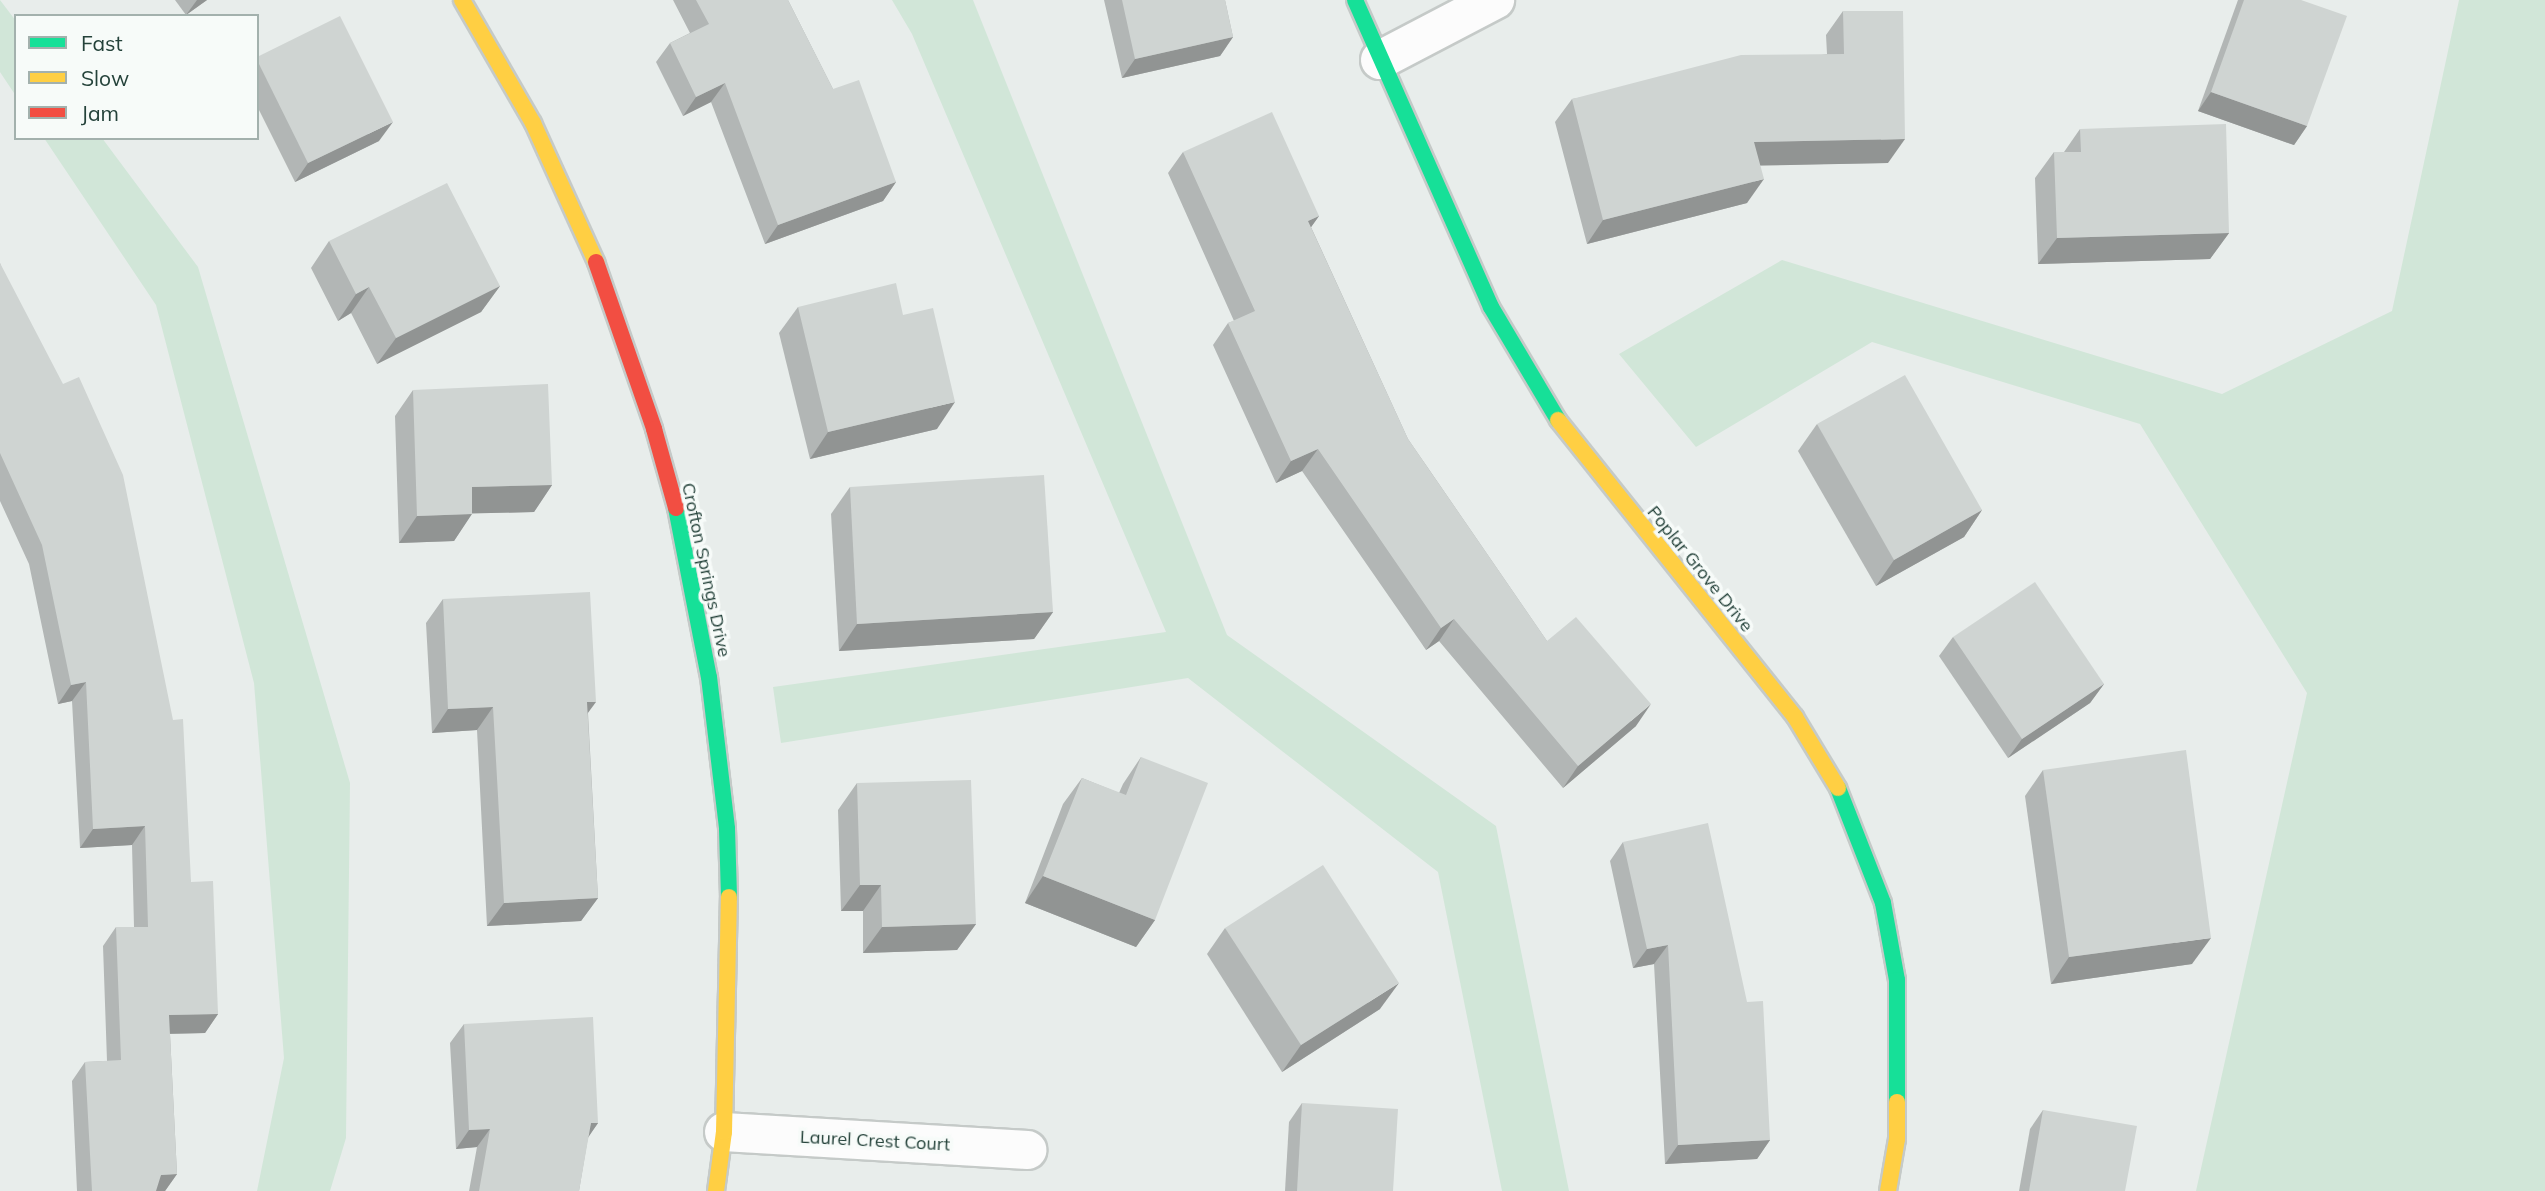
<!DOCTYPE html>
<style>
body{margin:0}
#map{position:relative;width:2545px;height:1191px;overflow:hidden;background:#e8edeb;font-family:Mulish,sans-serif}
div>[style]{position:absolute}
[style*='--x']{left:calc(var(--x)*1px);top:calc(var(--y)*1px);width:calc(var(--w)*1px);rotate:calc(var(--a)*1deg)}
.green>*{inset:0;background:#d1e6d8}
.roads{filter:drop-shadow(2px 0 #c5cac8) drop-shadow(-2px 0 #c5cac8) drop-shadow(0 2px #c5cac8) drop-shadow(0 -2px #c5cac8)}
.street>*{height:38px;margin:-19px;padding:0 19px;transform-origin:19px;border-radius:19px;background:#fcfcfc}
.fast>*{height:16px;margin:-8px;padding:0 8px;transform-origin:8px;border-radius:8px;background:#16e098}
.slow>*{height:16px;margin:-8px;padding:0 8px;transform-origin:8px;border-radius:8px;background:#ffcf43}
.jam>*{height:16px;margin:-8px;padding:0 8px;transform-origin:8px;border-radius:8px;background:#f24e42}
.wall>*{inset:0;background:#b2b6b5}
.shaded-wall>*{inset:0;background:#919493}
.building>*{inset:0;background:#cfd4d2}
span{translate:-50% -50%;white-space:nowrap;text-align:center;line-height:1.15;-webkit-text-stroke:7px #f7fbf9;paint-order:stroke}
.street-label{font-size:18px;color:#24423a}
.legend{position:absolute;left:14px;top:14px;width:245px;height:126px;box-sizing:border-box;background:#f7fbf9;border:2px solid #a3b1ad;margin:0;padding:9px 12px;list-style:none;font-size:21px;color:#24423a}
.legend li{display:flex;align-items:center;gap:14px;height:35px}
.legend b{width:35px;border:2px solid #a3b1ad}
</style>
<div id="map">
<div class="green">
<div style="clip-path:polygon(0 0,16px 21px,16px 96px,0 72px)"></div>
<div style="clip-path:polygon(892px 0,973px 0,1227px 635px,1496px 826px,1569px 1191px,1502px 1191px,1438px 872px,1188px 678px,781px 743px,773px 687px,1166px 632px,912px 34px)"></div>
<div style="clip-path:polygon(2459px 0,2545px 0,2545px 1191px,2196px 1191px,2307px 693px,2140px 424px,1872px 342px,1696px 447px,1619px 354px,1782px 260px,2222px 394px,2392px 311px)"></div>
<div style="clip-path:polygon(44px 138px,102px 138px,198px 267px,350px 783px,346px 1138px,330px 1191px,257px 1191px,284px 1058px,254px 683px,156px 305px)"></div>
</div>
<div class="roads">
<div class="street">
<div style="--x:1380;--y:60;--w:130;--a:-27.6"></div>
<div style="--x:724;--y:1132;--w:304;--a:3.4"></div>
</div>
<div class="fast">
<div style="--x:1355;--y:0;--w:336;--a:66.1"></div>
<div style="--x:1491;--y:307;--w:131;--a:59.3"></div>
<div style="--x:676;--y:508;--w:172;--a:79"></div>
<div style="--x:709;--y:677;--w:153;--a:83.2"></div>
<div style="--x:727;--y:829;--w:68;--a:88.3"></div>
<div style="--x:1838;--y:788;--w:123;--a:68.6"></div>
<div style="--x:1883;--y:903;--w:78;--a:79.7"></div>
<div style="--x:1897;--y:980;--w:122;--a:90"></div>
</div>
<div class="slow">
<div style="--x:462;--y:0;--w:142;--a:60"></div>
<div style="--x:533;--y:123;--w:153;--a:65.6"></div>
<div style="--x:1558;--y:420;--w:380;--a:51.4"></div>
<div style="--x:1795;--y:717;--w:83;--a:58.8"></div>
<div style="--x:716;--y:1191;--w:60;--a:-82.3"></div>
<div style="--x:724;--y:1132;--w:235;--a:-88.8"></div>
<div style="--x:1888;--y:1191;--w:53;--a:-80.2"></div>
<div style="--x:1897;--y:1139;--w:37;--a:-90"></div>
</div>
<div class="jam">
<div style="--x:596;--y:262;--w:177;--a:70.8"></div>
<div style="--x:654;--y:429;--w:82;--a:74.4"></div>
</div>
</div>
<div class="wall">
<div style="clip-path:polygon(175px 0,207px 0,186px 15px)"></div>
<div style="clip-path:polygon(673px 0,788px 0,833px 89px,896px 182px,883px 201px,765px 244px,711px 102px,683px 116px,656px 62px,670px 43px,690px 33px)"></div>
<div style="clip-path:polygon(1104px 0,1225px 0,1233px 37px,1220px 56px,1122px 78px)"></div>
<div style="clip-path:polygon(2238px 0,2301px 0,2307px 126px,2294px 145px,2198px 111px)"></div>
<div style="clip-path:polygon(1843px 11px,1888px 163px,1760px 165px,1747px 203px,1587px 244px,1555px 122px,1572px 99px,1827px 54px,1826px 35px)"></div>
<div style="clip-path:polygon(257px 57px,379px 141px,295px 182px,257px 106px)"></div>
<div style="clip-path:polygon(2080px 129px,2229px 233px,2210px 259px,2038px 264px,2035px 178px,2054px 152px,2064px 152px)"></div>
<div style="clip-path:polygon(1183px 152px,1319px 216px,1311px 227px,1408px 439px,1547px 641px,1636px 726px,1563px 788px,1439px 641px,1426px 650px,1302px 471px,1276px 483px,1213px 345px,1228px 323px,1234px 321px,1168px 173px)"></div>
<div style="clip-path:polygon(329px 241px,500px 286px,481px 312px,377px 364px,351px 313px,338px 321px,311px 268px)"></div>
<div style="clip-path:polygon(0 263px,191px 882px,218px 1014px,205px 1033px,170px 1034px,177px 1174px,165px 1191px,77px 1191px,72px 1081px,85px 1062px,107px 1061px,103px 946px,116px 927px,134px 927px,132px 845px,80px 848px,72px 701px,58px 704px,29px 564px,0 501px)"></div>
<div style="clip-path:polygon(798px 307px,903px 315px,937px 429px,810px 459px,779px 333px)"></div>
<div style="clip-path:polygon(413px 390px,552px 485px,534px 512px,472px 513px,454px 541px,399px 543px,395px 416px)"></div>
<div style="clip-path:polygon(1817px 424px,1982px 510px,1964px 537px,1876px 586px,1798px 451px)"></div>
<div style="clip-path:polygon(850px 487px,1053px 612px,1034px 639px,839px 651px,831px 514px)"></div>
<div style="clip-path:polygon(443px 599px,588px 713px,598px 898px,581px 921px,487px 926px,477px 730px,432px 733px,426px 623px)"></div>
<div style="clip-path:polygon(1953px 637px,2104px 684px,2090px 703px,2008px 758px,1939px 656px)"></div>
<div style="clip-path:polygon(1141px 757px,1155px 920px,1136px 947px,1025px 903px,1063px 804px,1082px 778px,1119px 793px,1123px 784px)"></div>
<div style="clip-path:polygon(2043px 770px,2192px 964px,2051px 984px,2025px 796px)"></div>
<div style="clip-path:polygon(857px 783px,976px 924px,957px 950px,863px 953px,863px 911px,841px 911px,838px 810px)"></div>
<div style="clip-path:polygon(1623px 842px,1770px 1140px,1757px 1159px,1665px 1164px,1654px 964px,1633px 968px,1610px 861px)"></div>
<div style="clip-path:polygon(1225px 928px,1380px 1009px,1282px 1072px,1207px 954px)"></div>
<div style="clip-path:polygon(464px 1024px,598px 1123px,588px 1137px,579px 1191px,469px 1191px,477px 1147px,456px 1149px,450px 1043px)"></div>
<div style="clip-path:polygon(1302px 1103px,1393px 1191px,1285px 1191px,1289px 1122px)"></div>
<div style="clip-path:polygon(2043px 1110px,2125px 1191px,2019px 1191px,2030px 1129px)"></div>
</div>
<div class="shaded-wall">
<div style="clip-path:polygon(197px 0,207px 0,186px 15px)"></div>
<div style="clip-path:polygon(1233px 37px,1220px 56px,1122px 78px,1135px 59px)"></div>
<div style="clip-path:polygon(725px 83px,711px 102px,683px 116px,696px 97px)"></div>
<div style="clip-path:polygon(2211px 92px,2307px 126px,2294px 145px,2198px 111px)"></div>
<div style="clip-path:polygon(393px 122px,379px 141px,295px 182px,308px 163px)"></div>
<div style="clip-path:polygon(1905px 139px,1888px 163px,1738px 166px,1754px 142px)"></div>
<div style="clip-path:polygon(1764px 179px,1747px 203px,1587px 244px,1603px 220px)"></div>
<div style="clip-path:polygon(896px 182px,883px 201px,765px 244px,778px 225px)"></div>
<div style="clip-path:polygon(1319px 216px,1304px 237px,1308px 221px)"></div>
<div style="clip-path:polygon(2229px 233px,2210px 259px,2038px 264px,2057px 238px)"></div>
<div style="clip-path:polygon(500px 286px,481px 312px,377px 364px,396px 338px)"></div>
<div style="clip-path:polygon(369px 287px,351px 313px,338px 321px,356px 294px)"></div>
<div style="clip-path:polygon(955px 402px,937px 429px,810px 459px,828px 432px)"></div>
<div style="clip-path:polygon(1318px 449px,1302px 471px,1276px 483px,1291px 461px)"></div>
<div style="clip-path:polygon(552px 485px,534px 512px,453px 514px,472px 487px)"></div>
<div style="clip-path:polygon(1982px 510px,1964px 537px,1876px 586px,1894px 560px)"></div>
<div style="clip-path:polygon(472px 514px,454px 541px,399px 543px,417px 516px)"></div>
<div style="clip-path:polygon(1053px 612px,1034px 639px,839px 651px,857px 624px)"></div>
<div style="clip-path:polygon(1454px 619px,1439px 641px,1426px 650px,1441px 628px)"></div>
<div style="clip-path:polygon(86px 682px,72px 701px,58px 704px,71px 685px)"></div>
<div style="clip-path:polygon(2104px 684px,2090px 703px,2008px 758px,2022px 739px)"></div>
<div style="clip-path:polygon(587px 702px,596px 702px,579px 725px)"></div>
<div style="clip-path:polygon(1651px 704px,1636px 726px,1563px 788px,1578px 766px)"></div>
<div style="clip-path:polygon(493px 707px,477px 730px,432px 733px,448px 709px)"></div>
<div style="clip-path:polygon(145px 826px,132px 845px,80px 848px,93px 829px)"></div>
<div style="clip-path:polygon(1043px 876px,1155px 920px,1136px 947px,1025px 903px)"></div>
<div style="clip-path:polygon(860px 885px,881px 885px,863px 911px,841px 911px)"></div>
<div style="clip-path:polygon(598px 898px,581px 921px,487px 926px,504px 903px)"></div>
<div style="clip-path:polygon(976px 924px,957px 950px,863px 953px,882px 927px)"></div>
<div style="clip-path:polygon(2211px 938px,2192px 964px,2051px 984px,2069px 957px)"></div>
<div style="clip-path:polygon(1668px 945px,1654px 964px,1633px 968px,1647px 949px)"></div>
<div style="clip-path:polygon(1399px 983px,1380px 1009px,1282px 1072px,1301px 1045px)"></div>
<div style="clip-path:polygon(218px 1014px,205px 1033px,156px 1034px,169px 1015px)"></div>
<div style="clip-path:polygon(591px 1123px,598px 1123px,585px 1142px)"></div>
<div style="clip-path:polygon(490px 1129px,477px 1147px,456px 1149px,469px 1130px)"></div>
<div style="clip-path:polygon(1770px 1140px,1757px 1159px,1665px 1164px,1678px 1145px)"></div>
<div style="clip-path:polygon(177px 1174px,165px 1191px,150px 1191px,161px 1175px)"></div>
</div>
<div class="building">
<div style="clip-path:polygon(696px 0,788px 0,833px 89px,859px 80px,896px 182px,778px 225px,725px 83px,696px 97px,670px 43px,709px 24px)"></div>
<div style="clip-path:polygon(1122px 0,1225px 0,1233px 37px,1135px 59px)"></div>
<div style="clip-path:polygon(2244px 0,2301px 0,2347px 16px,2307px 126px,2211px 92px)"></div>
<div style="clip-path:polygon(1843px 11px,1903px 11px,1905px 139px,1754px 142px,1764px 179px,1603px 220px,1572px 99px,1741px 55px,1844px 54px)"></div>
<div style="clip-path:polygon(340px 16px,393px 122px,308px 163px,257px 60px,257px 57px)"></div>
<div style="clip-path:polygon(1272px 112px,1319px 216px,1308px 221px,1408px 439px,1547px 641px,1576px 617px,1651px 704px,1578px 766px,1454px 619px,1441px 628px,1318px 449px,1291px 461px,1228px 323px,1255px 311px,1183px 152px)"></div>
<div style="clip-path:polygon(2226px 124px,2229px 233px,2057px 238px,2054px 152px,2081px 152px,2080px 129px)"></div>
<div style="clip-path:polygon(447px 183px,500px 286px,396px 338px,369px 287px,356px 294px,329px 241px)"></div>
<div style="clip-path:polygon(0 263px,63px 384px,79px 377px,123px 475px,173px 720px,183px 719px,191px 882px,213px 881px,218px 1014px,169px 1015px,177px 1174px,161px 1175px,156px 1191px,92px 1191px,85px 1062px,121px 1060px,116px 927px,148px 927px,145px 826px,93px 829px,86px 682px,71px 685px,42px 545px,0 453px)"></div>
<div style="clip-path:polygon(896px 283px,903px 315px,933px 308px,955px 402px,828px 432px,798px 307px)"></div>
<div style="clip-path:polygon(1905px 375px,1982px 510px,1894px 560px,1817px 424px)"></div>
<div style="clip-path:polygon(548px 384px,552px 485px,472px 487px,472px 514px,417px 516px,413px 390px)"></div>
<div style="clip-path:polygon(1044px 475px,1053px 612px,857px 624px,850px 487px)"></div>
<div style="clip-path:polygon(2035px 582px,2104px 684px,2022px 739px,1953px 637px)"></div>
<div style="clip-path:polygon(590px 592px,596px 702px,587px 702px,598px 898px,504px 903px,493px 707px,448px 709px,443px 599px)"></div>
<div style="clip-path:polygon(2186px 750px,2211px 938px,2069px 957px,2043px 770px)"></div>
<div style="clip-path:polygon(1141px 757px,1208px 783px,1155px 920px,1043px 876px,1082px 778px,1126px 795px)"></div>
<div style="clip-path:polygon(971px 780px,976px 924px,882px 927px,881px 885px,860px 885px,857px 783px)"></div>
<div style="clip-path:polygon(1708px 823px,1747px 1002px,1763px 1001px,1770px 1140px,1678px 1145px,1668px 945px,1647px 949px,1623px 842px)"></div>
<div style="clip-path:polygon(1323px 865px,1399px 983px,1301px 1045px,1225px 928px)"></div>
<div style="clip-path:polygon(593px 1017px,598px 1123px,591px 1123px,579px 1191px,479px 1191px,490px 1129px,469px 1130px,464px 1024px)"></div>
<div style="clip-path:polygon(1302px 1103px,1398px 1109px,1393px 1191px,1297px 1191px)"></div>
<div style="clip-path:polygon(2043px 1110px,2137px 1126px,2125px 1191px,2029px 1191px)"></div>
</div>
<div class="street-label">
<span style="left:1700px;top:569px;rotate:51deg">Poplar Grove Drive</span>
<span style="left:706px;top:570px;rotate:78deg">Crofton Springs Drive</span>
<span style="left:875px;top:1141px;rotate:3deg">Laurel Crest Court</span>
</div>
<ul class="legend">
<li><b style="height:9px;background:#16e098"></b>Fast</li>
<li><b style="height:9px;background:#ffcf43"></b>Slow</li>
<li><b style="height:9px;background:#f24e42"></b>Jam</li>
</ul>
</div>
